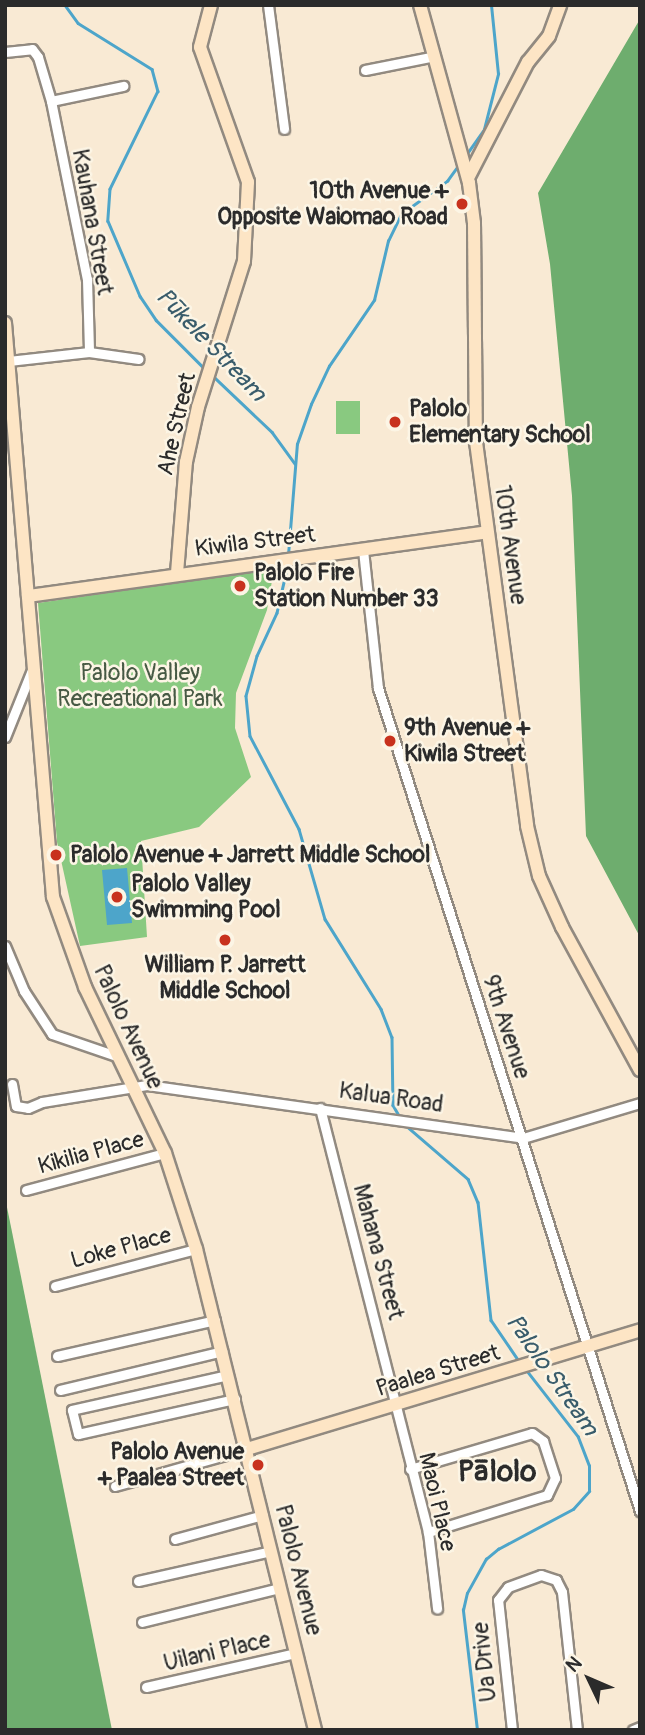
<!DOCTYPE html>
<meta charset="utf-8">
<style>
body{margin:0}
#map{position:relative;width:645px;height:1735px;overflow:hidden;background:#f9ead4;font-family:Pangolin,sans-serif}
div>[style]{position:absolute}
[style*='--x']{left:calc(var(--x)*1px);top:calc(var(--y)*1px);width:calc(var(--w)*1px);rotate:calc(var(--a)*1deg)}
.green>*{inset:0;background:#89c980}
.forest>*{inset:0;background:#6ead6e}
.water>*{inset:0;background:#4da5ca}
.stream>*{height:2.5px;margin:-1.25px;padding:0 1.25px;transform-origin:1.25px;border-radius:1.25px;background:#4da5ca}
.roads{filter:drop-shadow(2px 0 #928a80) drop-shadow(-2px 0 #928a80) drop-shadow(0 2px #928a80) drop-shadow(0 -2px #928a80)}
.street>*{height:9px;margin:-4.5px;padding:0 4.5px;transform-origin:4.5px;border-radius:4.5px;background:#fff}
.secondary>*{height:12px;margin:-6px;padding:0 6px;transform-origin:6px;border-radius:6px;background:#fde5c5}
.dots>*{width:19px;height:19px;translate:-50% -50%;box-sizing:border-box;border:4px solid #fcf5e5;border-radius:50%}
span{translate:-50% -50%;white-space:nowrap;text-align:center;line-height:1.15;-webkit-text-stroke:5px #fcf5e5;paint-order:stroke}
.poi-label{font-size:23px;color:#2b2b2b;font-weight:700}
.right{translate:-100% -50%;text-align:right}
.left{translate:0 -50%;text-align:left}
.street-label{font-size:23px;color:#2b2b2b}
.park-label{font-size:23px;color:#475a44}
.water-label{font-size:24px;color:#395c6b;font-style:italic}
.district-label{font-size:30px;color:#2b2b2b;font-weight:700}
.frame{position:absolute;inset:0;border:7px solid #2b2b2b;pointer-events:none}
.north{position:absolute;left:554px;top:1644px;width:70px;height:70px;-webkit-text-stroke:5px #fcf5e5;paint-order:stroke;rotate:314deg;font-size:19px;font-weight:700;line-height:28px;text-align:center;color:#2b2b2b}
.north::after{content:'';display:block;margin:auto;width:24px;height:32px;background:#2b2b2b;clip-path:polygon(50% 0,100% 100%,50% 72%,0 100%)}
</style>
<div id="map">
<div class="green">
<div style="clip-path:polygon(336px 401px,360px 401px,360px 434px,336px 434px)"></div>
<div style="clip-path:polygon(274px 569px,267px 610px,236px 693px,235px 728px,251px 777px,199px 827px,141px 841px,147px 937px,80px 946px,57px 842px,38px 603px)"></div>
</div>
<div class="forest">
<div style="clip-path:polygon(640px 19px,640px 937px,586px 836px,572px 496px,550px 264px,538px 193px)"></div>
<div style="clip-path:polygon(5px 1198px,9px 1217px,112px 1730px,5px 1730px)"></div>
</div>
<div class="water">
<div style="clip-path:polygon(127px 868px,132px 923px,107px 925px,102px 870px)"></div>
</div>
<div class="stream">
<div style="--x:65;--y:5;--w:22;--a:54"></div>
<div style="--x:78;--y:23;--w:87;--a:31.9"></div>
<div style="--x:152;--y:69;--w:23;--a:75"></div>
<div style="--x:158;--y:91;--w:109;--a:116.1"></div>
<div style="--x:110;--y:189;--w:32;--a:94"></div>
<div style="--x:108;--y:221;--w:82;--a:66.9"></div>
<div style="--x:140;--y:296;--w:29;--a:56"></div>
<div style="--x:156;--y:320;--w:68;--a:45"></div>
<div style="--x:466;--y:155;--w:32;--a:-55"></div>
<div style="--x:484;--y:129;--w:57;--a:-75.7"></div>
<div style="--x:498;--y:74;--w:69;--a:-95.8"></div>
<div style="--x:212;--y:375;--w:83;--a:43.5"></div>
<div style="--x:272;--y:432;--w:39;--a:54"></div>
<div style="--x:288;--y:555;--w:111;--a:-85.4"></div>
<div style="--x:297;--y:444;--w:42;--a:-70.7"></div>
<div style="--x:311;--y:404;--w:42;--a:-64.7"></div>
<div style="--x:329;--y:366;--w:80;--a:-55.7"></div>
<div style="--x:374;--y:300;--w:61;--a:-76.7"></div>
<div style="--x:388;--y:241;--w:30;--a:-64"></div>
<div style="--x:401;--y:214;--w:57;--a:-35.7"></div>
<div style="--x:447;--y:181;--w:22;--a:-54"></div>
<div style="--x:288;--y:565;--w:49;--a:102.9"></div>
<div style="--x:277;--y:613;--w:47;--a:114.9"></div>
<div style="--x:257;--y:656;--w:41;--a:105.4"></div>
<div style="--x:246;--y:696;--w:40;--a:84.3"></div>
<div style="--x:250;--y:736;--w:105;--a:62.2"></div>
<div style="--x:299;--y:829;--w:94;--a:73.9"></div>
<div style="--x:325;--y:919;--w:106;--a:58.1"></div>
<div style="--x:381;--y:1009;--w:30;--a:69"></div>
<div style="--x:392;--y:1037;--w:68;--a:89.2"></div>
<div style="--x:393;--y:1105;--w:14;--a:60"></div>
<div style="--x:403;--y:1123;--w:86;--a:40.7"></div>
<div style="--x:468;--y:1179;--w:25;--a:67"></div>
<div style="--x:478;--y:1202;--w:119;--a:83.7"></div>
<div style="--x:491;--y:1320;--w:50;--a:55.7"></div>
<div style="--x:477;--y:1730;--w:121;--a:-96.7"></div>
<div style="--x:463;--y:1610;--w:17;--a:-77"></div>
<div style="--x:467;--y:1593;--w:39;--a:-61"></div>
<div style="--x:486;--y:1559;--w:16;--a:-40"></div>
<div style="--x:498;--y:1549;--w:85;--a:-28.1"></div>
<div style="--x:573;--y:1509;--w:24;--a:-48"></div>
<div style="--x:589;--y:1491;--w:25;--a:-90"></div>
<div style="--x:589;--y:1466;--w:31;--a:-111"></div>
<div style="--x:578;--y:1437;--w:86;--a:-127.9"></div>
</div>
<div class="roads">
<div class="street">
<div style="--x:268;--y:5;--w:125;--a:82.6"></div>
<div style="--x:5;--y:52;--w:27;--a:-6"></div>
<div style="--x:32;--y:49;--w:10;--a:53"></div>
<div style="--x:38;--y:57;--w:46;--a:73.5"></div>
<div style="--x:51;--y:101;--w:182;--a:78.6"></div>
<div style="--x:87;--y:279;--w:73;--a:88.4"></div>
<div style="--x:89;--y:352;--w:81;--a:173.6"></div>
<div style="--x:365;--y:70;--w:71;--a:-11.3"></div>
<div style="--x:51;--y:101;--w:74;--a:-11.8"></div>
<div style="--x:89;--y:352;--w:50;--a:8"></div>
<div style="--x:363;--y:550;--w:139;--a:83.8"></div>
<div style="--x:378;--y:688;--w:864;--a:72.34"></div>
<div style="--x:5;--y:737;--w:72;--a:-68.1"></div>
<div style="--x:5;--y:946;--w:49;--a:67.1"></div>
<div style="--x:24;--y:991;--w:51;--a:56.9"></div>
<div style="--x:52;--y:1034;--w:71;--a:18.9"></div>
<div style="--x:12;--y:1084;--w:22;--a:80"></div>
<div style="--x:16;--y:1106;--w:12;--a:9"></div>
<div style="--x:28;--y:1108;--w:15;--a:-23"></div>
<div style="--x:42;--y:1102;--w:106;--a:-9.2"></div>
<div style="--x:147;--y:1085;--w:380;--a:8"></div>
<div style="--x:523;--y:1138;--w:122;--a:-16.7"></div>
<div style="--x:320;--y:1108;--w:438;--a:75.7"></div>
<div style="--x:428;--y:1532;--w:77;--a:83.2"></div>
<div style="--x:26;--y:1190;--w:144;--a:-14.9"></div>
<div style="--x:55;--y:1286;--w:146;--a:-14.7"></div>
<div style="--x:57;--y:1356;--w:162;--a:-12.8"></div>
<div style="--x:228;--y:1375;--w:160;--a:167.4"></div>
<div style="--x:72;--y:1410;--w:25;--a:76"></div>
<div style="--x:78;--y:1434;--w:161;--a:-12.6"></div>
<div style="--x:60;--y:1390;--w:167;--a:-13.5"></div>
<div style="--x:410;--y:1469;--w:127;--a:-16.4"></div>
<div style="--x:532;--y:1433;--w:14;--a:36"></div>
<div style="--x:543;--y:1441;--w:39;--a:72"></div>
<div style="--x:555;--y:1478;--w:19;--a:115"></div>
<div style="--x:547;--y:1495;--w:125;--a:162.7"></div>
<div style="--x:115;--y:1486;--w:137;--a:-15.7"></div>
<div style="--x:175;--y:1539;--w:91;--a:-15.3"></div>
<div style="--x:138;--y:1581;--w:136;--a:-12.7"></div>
<div style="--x:142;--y:1622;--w:141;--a:-13.9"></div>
<div style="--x:146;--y:1687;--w:154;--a:-12.8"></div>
<div style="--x:512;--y:1730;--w:131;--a:-96.1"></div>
<div style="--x:498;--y:1600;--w:16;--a:-52"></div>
<div style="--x:508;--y:1587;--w:35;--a:-20"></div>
<div style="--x:541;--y:1575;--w:16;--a:18"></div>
<div style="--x:556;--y:1580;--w:13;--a:63"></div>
<div style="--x:562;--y:1592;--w:139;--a:83.8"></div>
<div style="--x:633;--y:1730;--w:8;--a:-23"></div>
</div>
<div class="secondary">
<div style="--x:420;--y:5;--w:185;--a:74.6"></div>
<div style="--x:469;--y:183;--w:40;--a:82.9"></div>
<div style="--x:474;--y:223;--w:219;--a:89.5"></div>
<div style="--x:476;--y:442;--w:387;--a:82.4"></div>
<div style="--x:527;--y:826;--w:51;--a:76.5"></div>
<div style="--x:539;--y:876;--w:56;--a:65.7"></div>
<div style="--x:562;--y:927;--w:163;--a:61.4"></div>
<div style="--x:468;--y:178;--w:131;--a:-62.7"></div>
<div style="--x:528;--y:62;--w:33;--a:-51"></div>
<div style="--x:549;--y:36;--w:33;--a:-70"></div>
<div style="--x:5;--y:323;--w:576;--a:85.22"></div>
<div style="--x:53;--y:897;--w:96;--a:70.4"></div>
<div style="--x:85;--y:987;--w:184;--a:64.3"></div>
<div style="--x:165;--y:1153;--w:101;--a:72.1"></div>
<div style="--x:196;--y:1249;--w:496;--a:76.1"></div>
<div style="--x:177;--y:573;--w:111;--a:-85.4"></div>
<div style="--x:186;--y:462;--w:56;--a:-77.7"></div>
<div style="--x:198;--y:407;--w:153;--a:-72.5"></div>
<div style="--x:244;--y:261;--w:79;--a:-87.1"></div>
<div style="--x:248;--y:182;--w:143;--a:-109.6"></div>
<div style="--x:200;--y:47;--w:43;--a:-75.3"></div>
<div style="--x:28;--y:596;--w:463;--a:-7.9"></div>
<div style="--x:247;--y:1449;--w:411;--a:-16.8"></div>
</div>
</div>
<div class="dots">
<div style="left:462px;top:204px;background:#c8321e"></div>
<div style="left:395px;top:422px;background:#c8321e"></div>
<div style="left:240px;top:586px;background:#c8321e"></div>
<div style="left:390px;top:741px;background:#c8321e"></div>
<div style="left:56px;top:855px;background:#c8321e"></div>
<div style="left:117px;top:897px;background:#c8321e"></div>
<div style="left:225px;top:940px;background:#c8321e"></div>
<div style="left:258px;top:1465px;background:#c8321e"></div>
</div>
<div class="poi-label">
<span class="right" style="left:448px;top:204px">10th Avenue +<br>Opposite Waiomao Road</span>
<span class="left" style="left:409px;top:422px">Palolo<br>Elementary School</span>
<span class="left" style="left:254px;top:586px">Palolo Fire<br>Station Number 33</span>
<span class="left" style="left:404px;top:741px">9th Avenue +<br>Kiwila Street</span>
<span class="left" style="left:70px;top:855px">Palolo Avenue + Jarrett Middle School</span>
<span class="left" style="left:131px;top:897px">Palolo Valley<br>Swimming Pool</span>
<span style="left:225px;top:978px">William P. Jarrett<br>Middle School</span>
<span class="right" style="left:244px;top:1465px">Palolo Avenue<br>+ Paalea Street</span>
</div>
<div class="street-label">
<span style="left:92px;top:222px;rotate:80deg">Kauhana Street</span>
<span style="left:177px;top:424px;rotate:-77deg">Ahe Street</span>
<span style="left:255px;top:542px;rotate:-7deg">Kiwila Street</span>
<span style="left:510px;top:545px;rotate:82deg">10th Avenue</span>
<span style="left:128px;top:1027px;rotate:65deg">Palolo Avenue</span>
<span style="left:506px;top:1027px;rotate:72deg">9th Avenue</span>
<span style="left:391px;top:1098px;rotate:8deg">Kalua Road</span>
<span style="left:91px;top:1153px;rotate:-15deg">Kikilia Place</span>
<span style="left:121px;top:1248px;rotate:-15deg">Loke Place</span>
<span style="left:378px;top:1252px;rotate:75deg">Mahana Street</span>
<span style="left:438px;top:1371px;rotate:-17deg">Paalea Street</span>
<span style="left:437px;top:1502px;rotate:77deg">Maoi Place</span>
<span style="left:298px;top:1570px;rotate:76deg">Palolo Avenue</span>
<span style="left:217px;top:1652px;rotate:-13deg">Uilani Place</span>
<span style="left:485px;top:1662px;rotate:-96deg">Ua Drive</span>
</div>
<div class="park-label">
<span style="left:140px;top:686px">Palolo Valley<br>Recreational Park</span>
</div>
<div class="water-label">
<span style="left:211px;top:345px;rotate:46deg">Pūkele Stream</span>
<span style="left:552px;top:1375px;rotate:55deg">Palolo Stream</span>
</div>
<div class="district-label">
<span style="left:497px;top:1472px">Pālolo</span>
</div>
<div class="frame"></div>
<div class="north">N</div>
</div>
